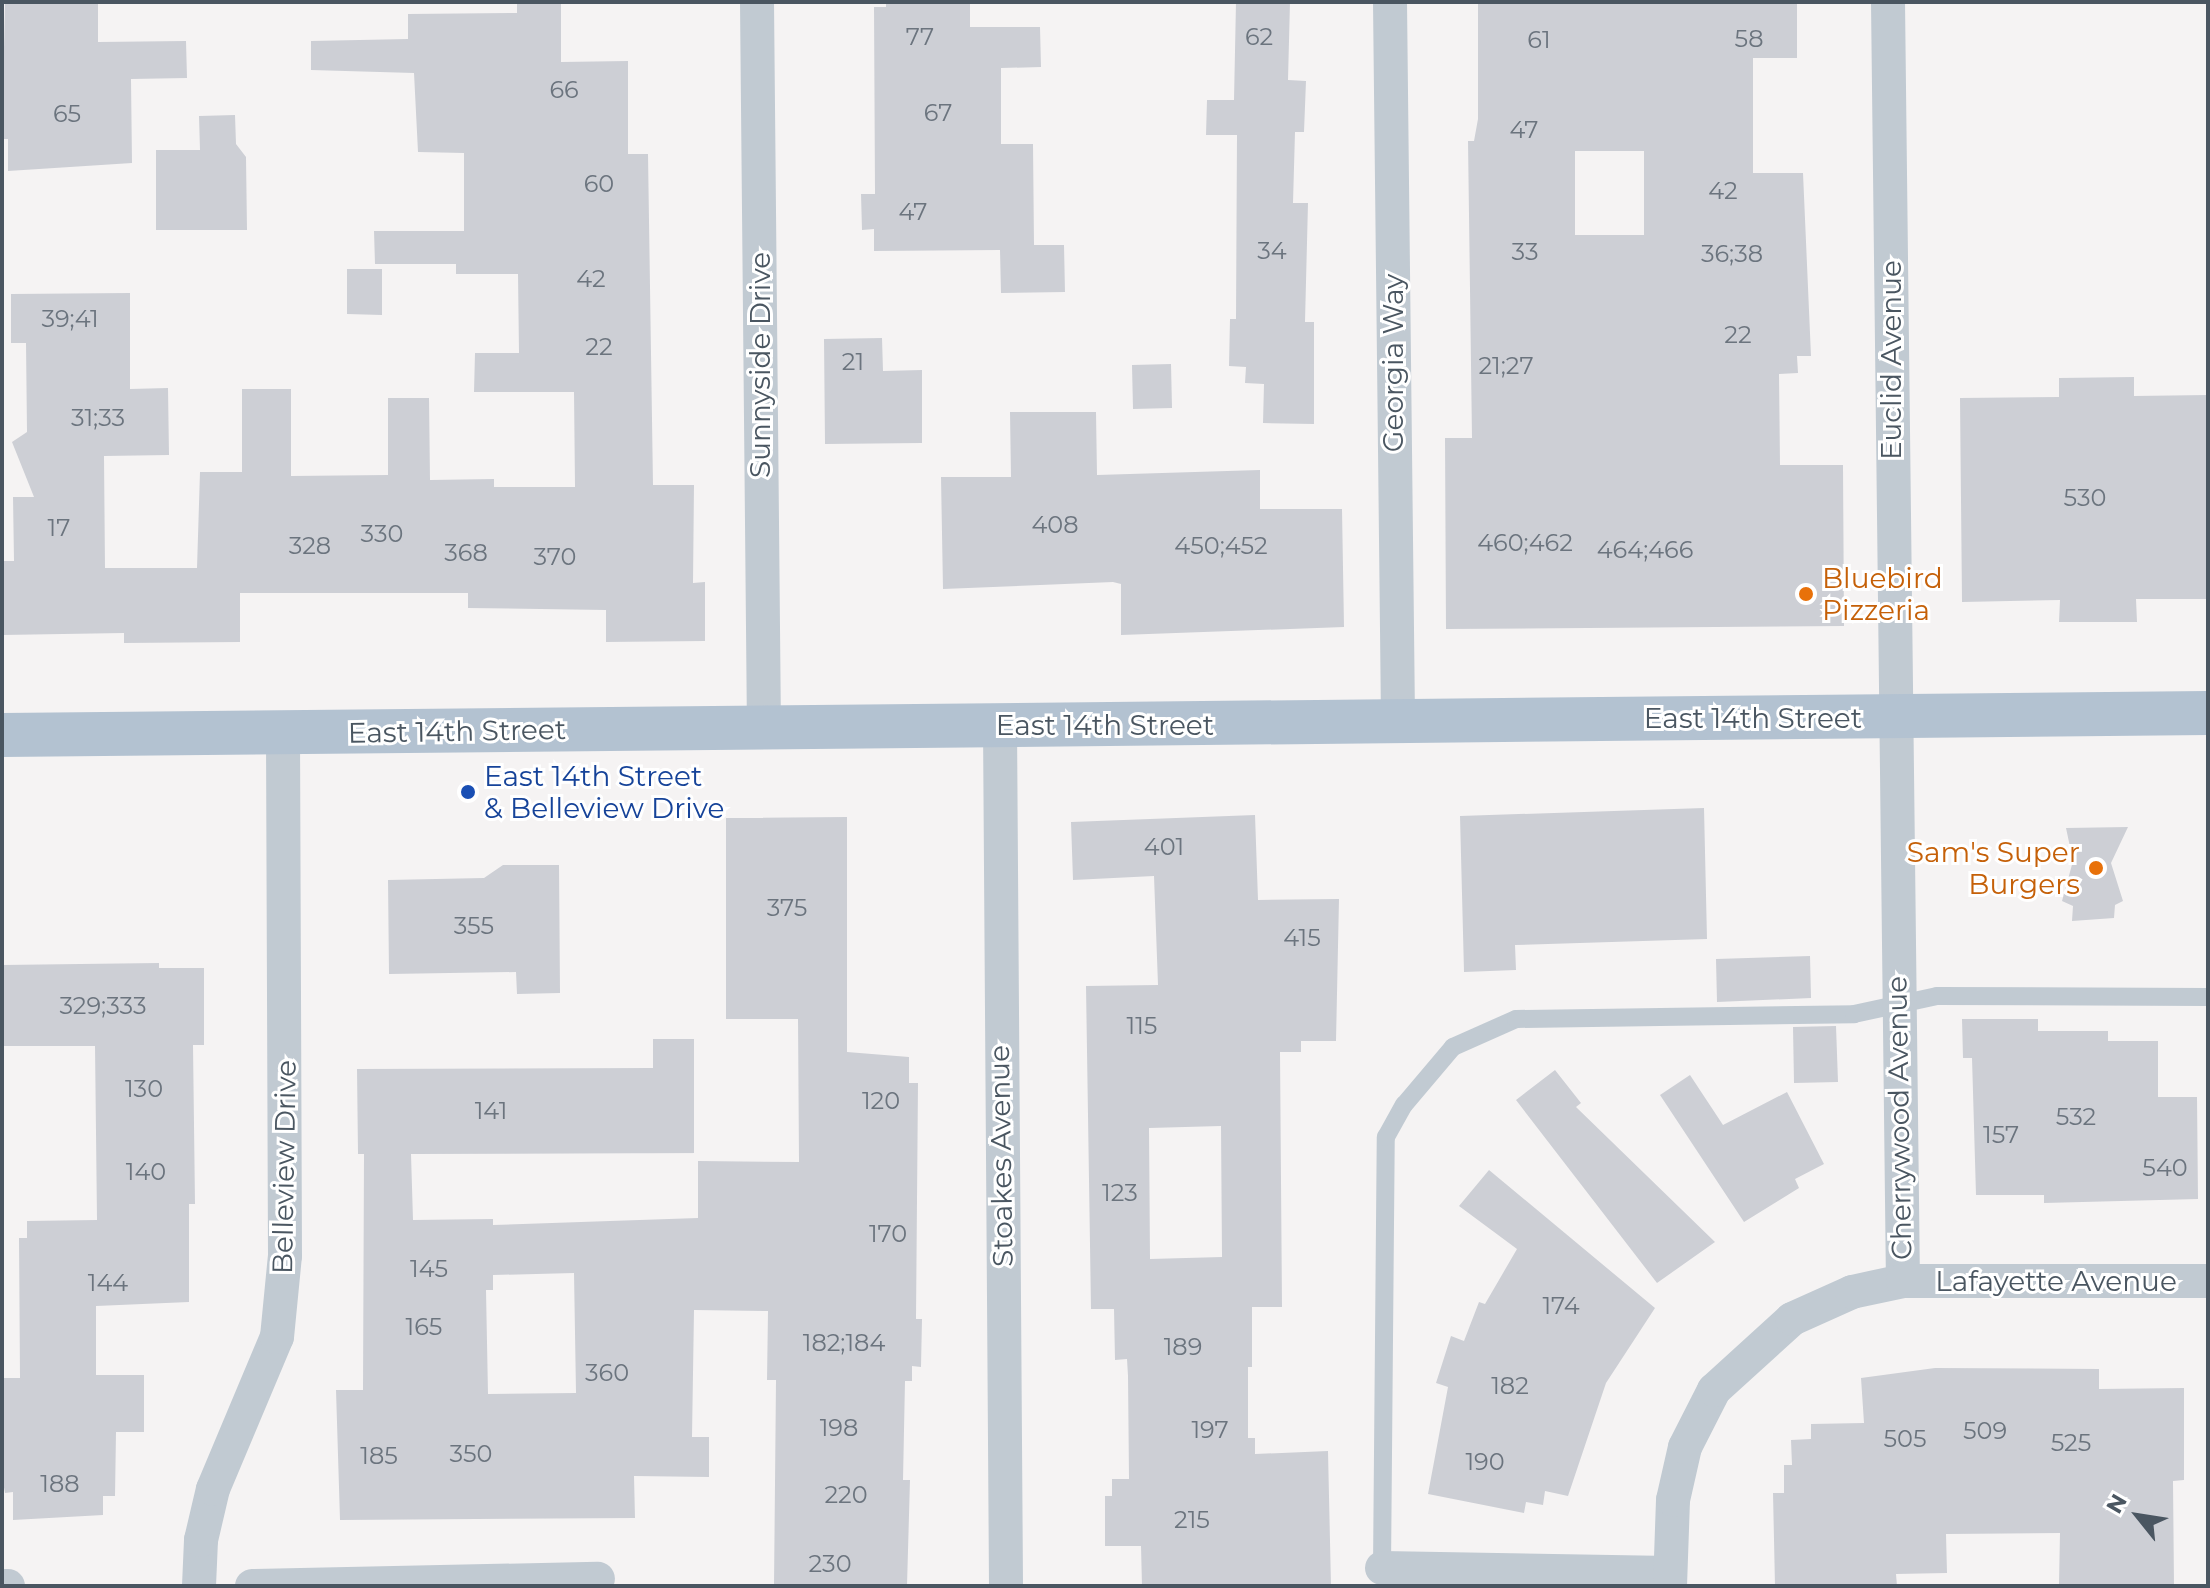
<!DOCTYPE html>
<style>
body{margin:0}
#map{position:relative;width:2210px;height:1588px;overflow:hidden;background:#f5f3f3;font-family:Montserrat,sans-serif}
div>[style]{position:absolute}
[style*='--x']{left:calc(var(--x)*1px);top:calc(var(--y)*1px);width:calc(var(--w)*1px);rotate:calc(var(--a)*1deg)}
.building>*{inset:0;background:#cdcfd5}
.service>*{height:18px;margin:-9px;padding:0 9px;transform-origin:9px;border-radius:9px;background:#c1cad2}
.minor>*{height:34px;margin:-17px;padding:0 17px;transform-origin:17px;border-radius:17px;background:#c1cad2}
.primary>*{height:44px;margin:-22px;padding:0 22px;transform-origin:22px;border-radius:22px;background:#b3c2d1}
.dots>*{width:22px;height:22px;translate:-50% -50%;box-sizing:border-box;border:4px solid #fff;border-radius:50%}
span{translate:-50% -50%;white-space:nowrap;text-align:center;line-height:1.15;-webkit-text-stroke:6px #fff;paint-order:stroke}
.number-label{font-size:24px;color:#6b747e}
.number-label span{-webkit-text-stroke-width:0}
.street-label{font-size:28px;color:#4a5661}
.food-label{font-size:28px;color:#c56008}
.left{translate:0 -50%;text-align:left}
.right{translate:-100% -50%;text-align:right}
.transit-label{font-size:28px;color:#164399}
.frame{position:absolute;inset:0;border:4px solid #4a5661;pointer-events:none}
.north{position:absolute;left:2098px;top:1476px;width:80px;height:80px;-webkit-text-stroke:6px #fff;paint-order:stroke;rotate:300deg;font-size:22px;font-weight:700;line-height:32px;text-align:center;color:#4a5661}
.north::after{content:'';display:block;margin:auto;width:28px;height:36px;background:#4a5661;clip-path:polygon(50% 0,100% 100%,50% 72%,0 100%)}
</style>
<div id="map">
<div class="building">
<div style="clip-path:polygon(5px 2px,98px 2px,98px 42px,186px 41px,187px 78px,131px 79px,132px 163px,8px 171px,8px 139px,2px 139px)"></div>
<div style="clip-path:polygon(517px 2px,561px 2px,561px 62px,628px 61px,628px 154px,648px 154px,653px 485px,694px 485px,693px 583px,705px 582px,705px 641px,606px 642px,606px 610px,468px 608px,468px 593px,240px 593px,240px 642px,124px 643px,124px 633px,2px 635px,2px 561px,14px 561px,13px 497px,34px 497px,12px 442px,27px 432px,26px 343px,11px 343px,11px 294px,130px 293px,130px 389px,168px 388px,169px 455px,104px 456px,105px 568px,197px 568px,200px 472px,242px 472px,242px 389px,291px 389px,291px 476px,388px 475px,388px 398px,429px 398px,430px 480px,494px 479px,494px 487px,575px 487px,574px 392px,474px 392px,475px 353px,519px 353px,518px 274px,456px 274px,456px 264px,375px 264px,374px 231px,464px 231px,464px 153px,418px 152px,414px 73px,311px 70px,311px 41px,408px 39px,408px 14px,517px 13px)"></div>
<div style="clip-path:polygon(886px 2px,970px 2px,970px 27px,1040px 27px,1041px 67px,1001px 68px,1001px 144px,1033px 144px,1034px 245px,1064px 245px,1065px 292px,1001px 293px,1000px 250px,874px 251px,874px 229px,862px 230px,861px 194px,875px 194px,874px 7px,886px 7px)"></div>
<div style="clip-path:polygon(1236px 2px,1290px 2px,1288px 80px,1306px 81px,1304px 132px,1295px 132px,1293px 203px,1308px 203px,1305px 322px,1314px 322px,1314px 424px,1263px 423px,1264px 384px,1245px 383px,1246px 367px,1229px 366px,1230px 319px,1236px 319px,1237px 135px,1206px 135px,1207px 100px,1234px 100px)"></div>
<div style="clip-path:polygon(evenodd,1478px 2px,1797px 2px,1797px 58px,1753px 58px,1753px 173px,1803px 173px,1811px 356px,1797px 356px,1798px 373px,1779px 374px,1780px 465px,1843px 465px,1844px 626px,1446px 629px,1445px 438px,1472px 438px,1468px 141px,1474px 141px,1478px 119px,1478px 2px,1575px 151px,1644px 151px,1644px 235px,1575px 235px,1575px 151px)"></div>
<div style="clip-path:polygon(235px 115px,236px 144px,246px 157px,247px 230px,156px 230px,156px 150px,200px 150px,199px 116px)"></div>
<div style="clip-path:polygon(347px 269px,382px 269px,382px 315px,347px 314px)"></div>
<div style="clip-path:polygon(882px 338px,883px 371px,922px 370px,922px 443px,825px 444px,824px 339px)"></div>
<div style="clip-path:polygon(1171px 364px,1172px 408px,1133px 409px,1132px 365px)"></div>
<div style="clip-path:polygon(2134px 377px,2134px 396px,2208px 395px,2208px 599px,2136px 599px,2137px 622px,2059px 622px,2060px 600px,1962px 602px,1960px 398px,2059px 397px,2059px 378px)"></div>
<div style="clip-path:polygon(1010px 412px,1096px 412px,1097px 475px,1260px 470px,1260px 509px,1342px 509px,1344px 627px,1121px 635px,1121px 584px,1113px 582px,943px 589px,941px 477px,1011px 477px)"></div>
<div style="clip-path:polygon(1704px 808px,1707px 939px,1515px 945px,1516px 970px,1464px 972px,1460px 816px)"></div>
<div style="clip-path:polygon(evenodd,1255px 815px,1258px 900px,1339px 899px,1336px 1041px,1301px 1041px,1301px 1052px,1280px 1052px,1282px 1307px,1252px 1307px,1252px 1367px,1248px 1367px,1248px 1438px,1255px 1438px,1255px 1454px,1328px 1451px,1331px 1586px,1142px 1586px,1141px 1546px,1105px 1546px,1105px 1496px,1112px 1496px,1112px 1479px,1129px 1479px,1128px 1376px,1127px 1359px,1115px 1360px,1114px 1309px,1091px 1309px,1086px 986px,1158px 985px,1154px 876px,1073px 880px,1071px 822px,1255px 815px,1221px 1126px,1222px 1257px,1150px 1259px,1149px 1128px,1221px 1126px)"></div>
<div style="clip-path:polygon(evenodd,847px 817px,847px 1052px,909px 1057px,909px 1083px,918px 1083px,916px 1319px,922px 1319px,921px 1367px,912px 1366px,912px 1381px,905px 1381px,903px 1480px,910px 1480px,907px 1586px,774px 1586px,776px 1380px,767px 1380px,768px 1311px,694px 1310px,692px 1437px,709px 1437px,709px 1477px,634px 1476px,635px 1518px,340px 1520px,336px 1390px,363px 1390px,364px 1154px,358px 1154px,357px 1069px,653px 1068px,653px 1039px,694px 1039px,694px 1153px,411px 1154px,413px 1220px,493px 1219px,493px 1225px,698px 1218px,698px 1161px,799px 1162px,798px 1019px,726px 1019px,726px 818px,847px 817px,574px 1273px,576px 1393px,488px 1394px,486px 1290px,493px 1290px,493px 1275px,574px 1273px)"></div>
<div style="clip-path:polygon(2128px 827px,2111px 863px,2123px 901px,2115px 905px,2114px 918px,2072px 921px,2073px 906px,2062px 901px,2073px 861px,2066px 828px)"></div>
<div style="clip-path:polygon(559px 865px,560px 993px,517px 994px,516px 972px,389px 974px,388px 880px,484px 878px,503px 865px)"></div>
<div style="clip-path:polygon(1810px 956px,1811px 998px,1717px 1002px,1716px 959px)"></div>
<div style="clip-path:polygon(159px 963px,159px 968px,204px 968px,204px 1045px,193px 1045px,195px 1204px,189px 1204px,189px 1302px,96px 1306px,96px 1375px,144px 1375px,144px 1432px,116px 1432px,115px 1496px,103px 1496px,103px 1515px,13px 1520px,13px 1492px,5px 1493px,2px 1476px,2px 1378px,20px 1378px,19px 1238px,27px 1238px,27px 1221px,97px 1220px,95px 1046px,2px 1046px,2px 965px)"></div>
<div style="clip-path:polygon(1962px 1019px,2038px 1019px,2038px 1031px,2108px 1031px,2108px 1041px,2158px 1041px,2158px 1097px,2197px 1097px,2198px 1199px,2044px 1203px,2044px 1195px,1976px 1195px,1972px 1058px,1963px 1058px)"></div>
<div style="clip-path:polygon(1836px 1026px,1838px 1082px,1794px 1083px,1793px 1027px)"></div>
<div style="clip-path:polygon(1555px 1070px,1581px 1103px,1576px 1107px,1715px 1242px,1657px 1283px,1516px 1100px)"></div>
<div style="clip-path:polygon(1690px 1075px,1723px 1125px,1787px 1092px,1824px 1164px,1795px 1179px,1799px 1188px,1744px 1222px,1660px 1095px)"></div>
<div style="clip-path:polygon(1489px 1170px,1655px 1308px,1606px 1383px,1568px 1496px,1545px 1491px,1543px 1505px,1526px 1502px,1524px 1513px,1428px 1494px,1448px 1387px,1436px 1383px,1451px 1336px,1464px 1341px,1479px 1302px,1485px 1304px,1517px 1249px,1459px 1206px)"></div>
<div style="clip-path:polygon(1935px 1368px,2099px 1369px,2099px 1389px,2184px 1388px,2184px 1480px,2173px 1481px,2174px 1586px,2059px 1584px,2060px 1533px,1946px 1534px,1947px 1573px,1896px 1574px,1897px 1586px,1775px 1586px,1773px 1493px,1784px 1493px,1784px 1465px,1792px 1465px,1791px 1440px,1811px 1439px,1811px 1424px,1864px 1423px,1861px 1378px)"></div>
</div>
<div class="service">
<div style="--x:1382;--y:1568;--w:431;--a:-89.5"></div>
<div style="--x:1386;--y:1137;--w:37;--a:-61"></div>
<div style="--x:1404;--y:1105;--w:76;--a:-49.8"></div>
<div style="--x:1453;--y:1047;--w:69;--a:-24"></div>
<div style="--x:1516;--y:1019;--w:338;--a:-0.8"></div>
<div style="--x:1854;--y:1014;--w:85;--a:-12.2"></div>
<div style="--x:1937;--y:996;--w:271;--a:0.2"></div>
</div>
<div class="minor">
<div style="--x:757;--y:2;--w:725;--a:89.45"></div>
<div style="--x:1390;--y:2;--w:721;--a:89.36"></div>
<div style="--x:1888;--y:2;--w:1279;--a:89.33"></div>
<div style="--x:1000;--y:725;--w:861;--a:89.6"></div>
<div style="--x:1382;--y:1568;--w:288;--a:1"></div>
<div style="--x:2;--y:1586;--w:6;--a:0"></div>
<div style="--x:199;--y:1586;--w:46;--a:-87.5"></div>
<div style="--x:201;--y:1540;--w:52;--a:-76.8"></div>
<div style="--x:213;--y:1489;--w:165;--a:-67.2"></div>
<div style="--x:277;--y:1337;--w:81;--a:-84.4"></div>
<div style="--x:285;--y:1256;--w:523;--a:-90.22"></div>
<div style="--x:252;--y:1586;--w:346;--a:-1.2"></div>
<div style="--x:1670;--y:1586;--w:86;--a:-88"></div>
<div style="--x:1673;--y:1500;--w:54;--a:-77.2"></div>
<div style="--x:1685;--y:1447;--w:64;--a:-63"></div>
<div style="--x:1714;--y:1390;--w:105;--a:-42.3"></div>
<div style="--x:1792;--y:1319;--w:66;--a:-24.2"></div>
<div style="--x:1852;--y:1292;--w:52;--a:-12.2"></div>
<div style="--x:1903;--y:1281;--w:305;--a:0"></div>
</div>
<div class="primary">
<div style="--x:2;--y:735;--w:2206;--a:-0.57"></div>
</div>
<div class="dots">
<div style="left:1806px;top:594px;background:#e8710a"></div>
<div style="left:468px;top:792px;background:#1a4fb4"></div>
<div style="left:2096px;top:868px;background:#e8710a"></div>
</div>
<div class="number-label">
<span style="left:920px;top:37px">77</span>
<span style="left:1259px;top:37px">62</span>
<span style="left:1749px;top:39px">58</span>
<span style="left:1539px;top:40px">61</span>
<span style="left:564px;top:90px">66</span>
<span style="left:938px;top:113px">67</span>
<span style="left:67px;top:114px">65</span>
<span style="left:1524px;top:130px">47</span>
<span style="left:599px;top:184px">60</span>
<span style="left:1723px;top:191px">42</span>
<span style="left:913px;top:212px">47</span>
<span style="left:1272px;top:251px">34</span>
<span style="left:1525px;top:252px">33</span>
<span style="left:1732px;top:254px">36;38</span>
<span style="left:591px;top:279px">42</span>
<span style="left:70px;top:319px">39;41</span>
<span style="left:1738px;top:335px">22</span>
<span style="left:599px;top:347px">22</span>
<span style="left:853px;top:362px">21</span>
<span style="left:1506px;top:366px">21;27</span>
<span style="left:98px;top:418px">31;33</span>
<span style="left:2085px;top:498px">530</span>
<span style="left:1055px;top:525px">408</span>
<span style="left:59px;top:528px">17</span>
<span style="left:382px;top:534px">330</span>
<span style="left:1525px;top:543px">460;462</span>
<span style="left:310px;top:546px">328</span>
<span style="left:1221px;top:546px">450;452</span>
<span style="left:1645px;top:550px">464;466</span>
<span style="left:466px;top:553px">368</span>
<span style="left:555px;top:557px">370</span>
<span style="left:1164px;top:847px">401</span>
<span style="left:787px;top:908px">375</span>
<span style="left:474px;top:926px">355</span>
<span style="left:1302px;top:938px">415</span>
<span style="left:103px;top:1006px">329;333</span>
<span style="left:1142px;top:1026px">115</span>
<span style="left:144px;top:1089px">130</span>
<span style="left:881px;top:1101px">120</span>
<span style="left:491px;top:1111px">141</span>
<span style="left:2076px;top:1117px">532</span>
<span style="left:2001px;top:1135px">157</span>
<span style="left:2165px;top:1168px">540</span>
<span style="left:146px;top:1172px">140</span>
<span style="left:1120px;top:1193px">123</span>
<span style="left:888px;top:1234px">170</span>
<span style="left:429px;top:1269px">145</span>
<span style="left:108px;top:1283px">144</span>
<span style="left:1561px;top:1306px">174</span>
<span style="left:424px;top:1327px">165</span>
<span style="left:844px;top:1343px">182;184</span>
<span style="left:1183px;top:1347px">189</span>
<span style="left:607px;top:1373px">360</span>
<span style="left:1510px;top:1386px">182</span>
<span style="left:839px;top:1428px">198</span>
<span style="left:1210px;top:1430px">197</span>
<span style="left:1985px;top:1431px">509</span>
<span style="left:1905px;top:1439px">505</span>
<span style="left:2071px;top:1443px">525</span>
<span style="left:471px;top:1454px">350</span>
<span style="left:379px;top:1456px">185</span>
<span style="left:1485px;top:1462px">190</span>
<span style="left:60px;top:1484px">188</span>
<span style="left:846px;top:1495px">220</span>
<span style="left:1192px;top:1520px">215</span>
<span style="left:830px;top:1564px">230</span>
</div>
<div class="street-label">
<span style="left:1891px;top:360px;rotate:-90deg">Euclid Avenue</span>
<span style="left:1393px;top:363px;rotate:-90deg">Georgia Way</span>
<span style="left:760px;top:365px;rotate:-90deg">Sunnyside Drive</span>
<span style="left:1753px;top:718px">East 14th Street</span>
<span style="left:1105px;top:725px">East 14th Street</span>
<span style="left:457px;top:731px;rotate:-1deg">East 14th Street</span>
<span style="left:1899px;top:1118px;rotate:-91deg">Cherrywood Avenue</span>
<span style="left:1001px;top:1156px;rotate:-91deg">Stoakes Avenue</span>
<span style="left:284px;top:1167px;rotate:-89deg">Belleview Drive</span>
<span style="left:2056px;top:1281px">Lafayette Avenue</span>
</div>
<div class="food-label">
<span class="left" style="left:1822px;top:594px">Bluebird<br>Pizzeria</span>
<span class="right" style="left:2080px;top:868px">Sam's Super<br>Burgers</span>
</div>
<div class="transit-label">
<span class="left" style="left:484px;top:792px">East 14th Street<br>&amp; Belleview Drive</span>
</div>
<div class="frame"></div>
<div class="north">N</div>
</div>
